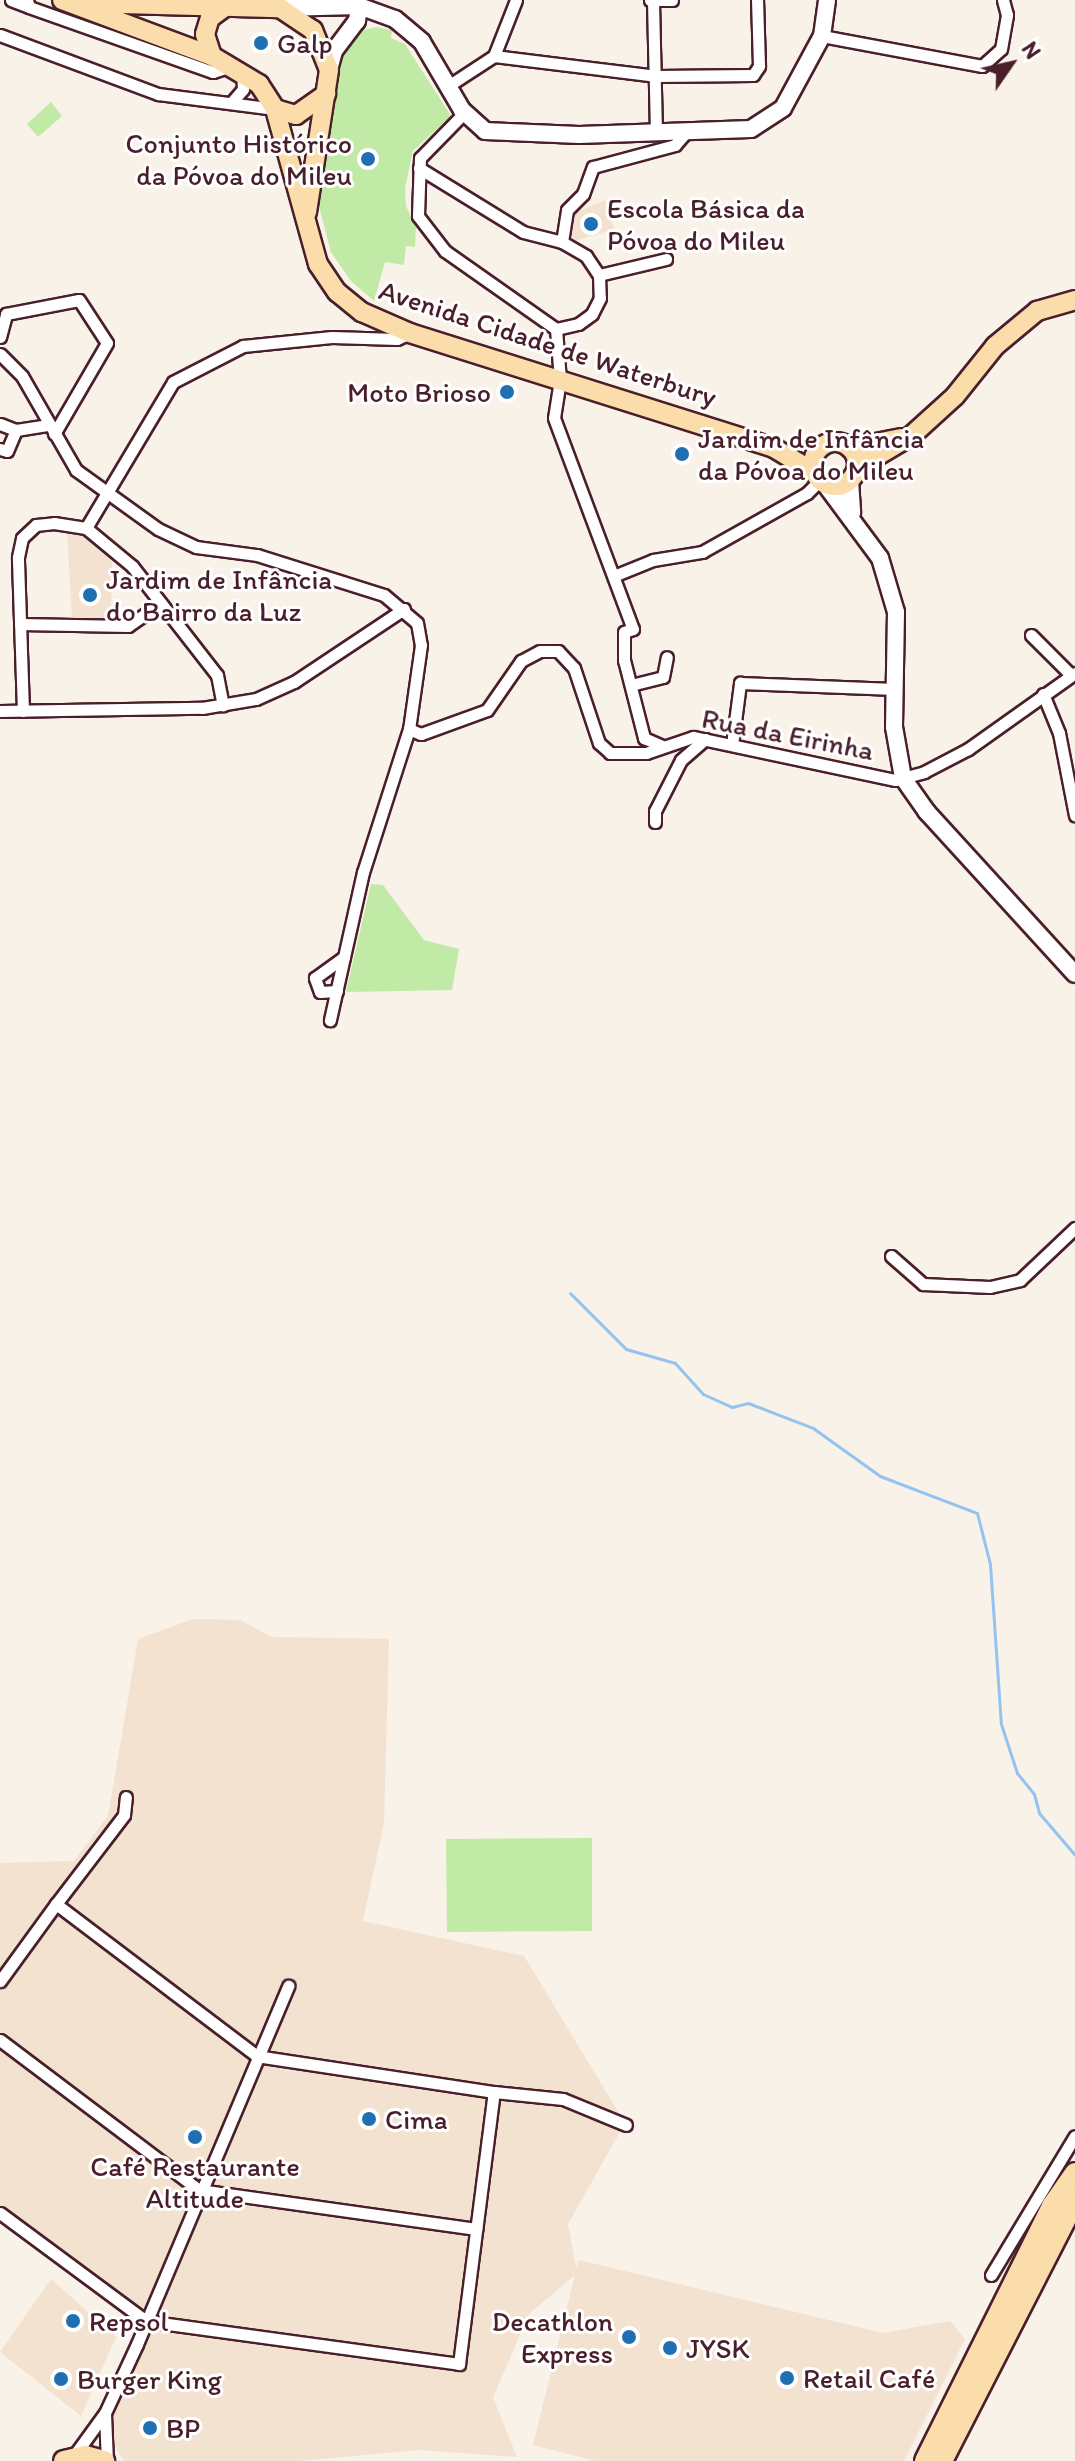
<!DOCTYPE html>
<meta charset="utf-8">
<style>
body{margin:0}
#map{position:relative;width:1075px;height:2461px;overflow:hidden;background:#f9f2e9;font-family:Itim,sans-serif}
div>[style]{position:absolute}
[style*='--x']{left:calc(var(--x)*1px);top:calc(var(--y)*1px);width:calc(var(--w)*1px);rotate:calc(var(--a)*1deg)}
.built>*{inset:0;background:#f2e2cf}
.green>*{inset:0;background:#c0eaa6}
.stream>*{height:3px;margin:-1.5px;padding:0 1.5px;transform-origin:1.5px;border-radius:1.5px;background:#95c3f0}
.roads{filter:drop-shadow(2px 0 #4a1f2b) drop-shadow(-2px 0 #4a1f2b) drop-shadow(0 2px #4a1f2b) drop-shadow(0 -2px #4a1f2b)}
.street>*{height:11px;margin:-5.5px;padding:0 5.5px;transform-origin:5.5px;border-radius:5.5px;background:#fff}
.secondary>*{height:16px;margin:-8px;padding:0 8px;transform-origin:8px;border-radius:8px;background:#fff}
.primary>*{height:18px;margin:-9px;padding:0 9px;transform-origin:9px;border-radius:9px;background:#fbddab}
.primary>.ring{margin:-9px;padding:0;box-sizing:content-box;background:none;border:18px solid #fbddab;border-radius:50%}
.highway>*{height:20px;margin:-10px;padding:0 10px;transform-origin:10px;border-radius:10px;background:#fbddab}
.dots>*{width:22px;height:22px;translate:-50% -50%;box-sizing:border-box;border:4px solid #fff;border-radius:50%}
span{translate:-50% -50%;white-space:nowrap;text-align:center;line-height:1.15;-webkit-text-stroke:6px #fff;paint-order:stroke}
.poi-label{font-size:28px;color:#4a1f2b}
.left{translate:0 -50%;text-align:left}
.right{translate:-100% -50%;text-align:right}
.street-label{font-size:28px;color:#4a1f2b}
.north{position:absolute;left:971px;top:24px;width:80px;height:80px;-webkit-text-stroke:6px #fff;paint-order:stroke;rotate:56deg;font-size:22px;font-weight:700;line-height:32px;text-align:center;color:#4a1f2b}
.north::after{content:'';display:block;margin:auto;width:28px;height:36px;background:#4a1f2b;clip-path:polygon(50% 0,100% 100%,50% 72%,0 100%)}
</style>
<div id="map">
<div class="built">
<div style="clip-path:polygon(605px 200px,614px 229px,575px 241px,568px 229px,572px 214px)"></div>
<div style="clip-path:polygon(67px 532px,77px 532px,112px 558px,111px 618px,72px 618px)"></div>
<div style="clip-path:polygon(193px 1619px,240px 1620px,272px 1637px,389px 1639px,384px 1823px,363px 1921px,524px 1956px,625px 2123px,568px 2224px,576px 2268px,579px 2260px,883px 2333px,950px 2321px,965px 2339px,904px 2461px,595px 2461px,533px 2445px,575px 2275px,529px 2314px,493px 2397px,517px 2457px,419px 2450px,301px 2461px,125px 2461px,120px 2456px,111px 2439px,112px 2421px,146px 2321px,0 2213px,0 1863px,74px 1861px,108px 1816px,138px 1639px)"></div>
<div style="clip-path:polygon(51px 2279px,116px 2337px,81px 2416px,0 2352px)"></div>
</div>
<div class="green">
<div style="clip-path:polygon(377px 27px,392px 30px,391px 38px,405px 44px,451px 116px,413px 151px,405px 188px,406px 206px,416px 227px,415px 247px,406px 246px,404px 265px,385px 262px,374px 301px,351px 281px,331px 252px,317px 199px,342px 50px,363px 30px)"></div>
<div style="clip-path:polygon(51px 102px,62px 116px,38px 137px,27px 124px)"></div>
<div style="clip-path:polygon(371px 884px,383px 885px,424px 940px,459px 949px,452px 990px,346px 992px)"></div>
<div style="clip-path:polygon(592px 1838px,592px 1931px,447px 1932px,446px 1839px)"></div>
</div>
<div class="stream">
<div style="--x:570;--y:1293;--w:79;--a:45"></div>
<div style="--x:626;--y:1349;--w:51;--a:15.9"></div>
<div style="--x:675;--y:1363;--w:42;--a:47.9"></div>
<div style="--x:703;--y:1394;--w:32;--a:24"></div>
<div style="--x:732;--y:1407;--w:16;--a:-14"></div>
<div style="--x:748;--y:1403;--w:70;--a:21"></div>
<div style="--x:813;--y:1428;--w:82;--a:35.6"></div>
<div style="--x:880;--y:1476;--w:104;--a:20.9"></div>
<div style="--x:977;--y:1513;--w:53;--a:75.7"></div>
<div style="--x:990;--y:1564;--w:160;--a:86.1"></div>
<div style="--x:1001;--y:1724;--w:52;--a:71.9"></div>
<div style="--x:1017;--y:1773;--w:27;--a:51"></div>
<div style="--x:1034;--y:1794;--w:20;--a:75"></div>
<div style="--x:1039;--y:1813;--w:55;--a:49.4"></div>
</div>
<div class="roads">
<div class="street">
<div style="--x:11;--y:0;--w:19;--a:21"></div>
<div style="--x:27;--y:0;--w:7;--a:74"></div>
<div style="--x:29;--y:7;--w:195;--a:19.5"></div>
<div style="--x:213;--y:72;--w:19;--a:-18"></div>
<div style="--x:650;--y:0;--w:22;--a:0"></div>
<div style="--x:653;--y:1;--w:131;--a:88.7"></div>
<div style="--x:0;--y:35;--w:169;--a:20.5"></div>
<div style="--x:158;--y:94;--w:118;--a:7.3"></div>
<div style="--x:822;--y:36;--w:163;--a:10.6"></div>
<div style="--x:982;--y:66;--w:25;--a:-42"></div>
<div style="--x:1001;--y:49;--w:35;--a:-80"></div>
<div style="--x:1007;--y:15;--w:16;--a:-105"></div>
<div style="--x:494;--y:56;--w:60;--a:-68.6"></div>
<div style="--x:448;--y:86;--w:55;--a:-33.1"></div>
<div style="--x:494;--y:56;--w:164;--a:7"></div>
<div style="--x:657;--y:76;--w:96;--a:-0.6"></div>
<div style="--x:753;--y:75;--w:11;--a:-56"></div>
<div style="--x:759;--y:66;--w:66;--a:-91.7"></div>
<div style="--x:231;--y:103;--w:18;--a:-49"></div>
<div style="--x:243;--y:89;--w:17;--a:-93"></div>
<div style="--x:465;--y:112;--w:64;--a:134.4"></div>
<div style="--x:420;--y:158;--w:58;--a:92"></div>
<div style="--x:418;--y:216;--w:44;--a:52.4"></div>
<div style="--x:445;--y:251;--w:136;--a:35.1"></div>
<div style="--x:556;--y:329;--w:51;--a:85.5"></div>
<div style="--x:560;--y:380;--w:38;--a:99"></div>
<div style="--x:554;--y:418;--w:225;--a:69.5"></div>
<div style="--x:633;--y:629;--w:9;--a:162"></div>
<div style="--x:624;--y:632;--w:28;--a:90"></div>
<div style="--x:624;--y:660;--w:81;--a:75.6"></div>
<div style="--x:644;--y:738;--w:20;--a:24"></div>
<div style="--x:419;--y:168;--w:122;--a:31.6"></div>
<div style="--x:523;--y:232;--w:40;--a:14.4"></div>
<div style="--x:562;--y:242;--w:28;--a:30"></div>
<div style="--x:586;--y:256;--w:23;--a:56"></div>
<div style="--x:599;--y:275;--w:23;--a:88"></div>
<div style="--x:600;--y:298;--w:18;--a:117"></div>
<div style="--x:592;--y:314;--w:17;--a:144"></div>
<div style="--x:578;--y:324;--w:23;--a:167"></div>
<div style="--x:562;--y:242;--w:32;--a:-81"></div>
<div style="--x:567;--y:210;--w:23;--a:-45"></div>
<div style="--x:583;--y:194;--w:29;--a:-70"></div>
<div style="--x:593;--y:167;--w:85;--a:-15"></div>
<div style="--x:675;--y:145;--w:18;--a:-49"></div>
<div style="--x:599;--y:275;--w:69;--a:-13.4"></div>
<div style="--x:0;--y:337;--w:24;--a:-75"></div>
<div style="--x:6;--y:314;--w:74;--a:-10.9"></div>
<div style="--x:79;--y:300;--w:51;--a:56.9"></div>
<div style="--x:107;--y:343;--w:105;--a:120.2"></div>
<div style="--x:0;--y:354;--w:31;--a:45"></div>
<div style="--x:22;--y:376;--w:108;--a:60.1"></div>
<div style="--x:76;--y:470;--w:101;--a:35.7"></div>
<div style="--x:158;--y:529;--w:42;--a:25.3"></div>
<div style="--x:196;--y:547;--w:62;--a:7.5"></div>
<div style="--x:257;--y:555;--w:133;--a:17.5"></div>
<div style="--x:384;--y:595;--w:43;--a:40.3"></div>
<div style="--x:417;--y:623;--w:22;--a:80"></div>
<div style="--x:421;--y:645;--w:85;--a:98.1"></div>
<div style="--x:409;--y:729;--w:150;--a:107.8"></div>
<div style="--x:363;--y:872;--w:152;--a:102.6"></div>
<div style="--x:0;--y:424;--w:17;--a:21"></div>
<div style="--x:0;--y:449;--w:7;--a:16"></div>
<div style="--x:7;--y:451;--w:23;--a:-67"></div>
<div style="--x:16;--y:430;--w:33;--a:-9"></div>
<div style="--x:86;--y:528;--w:170;--a:-59.2"></div>
<div style="--x:173;--y:382;--w:79;--a:-27.2"></div>
<div style="--x:243;--y:346;--w:89;--a:-5.8"></div>
<div style="--x:332;--y:337;--w:65;--a:1.8"></div>
<div style="--x:397;--y:339;--w:14;--a:-25"></div>
<div style="--x:616;--y:575;--w:40;--a:-22"></div>
<div style="--x:653;--y:560;--w:50;--a:-9.3"></div>
<div style="--x:702;--y:552;--w:120;--a:-29.3"></div>
<div style="--x:807;--y:493;--w:20;--a:-45"></div>
<div style="--x:20;--y:624;--w:108;--a:1.1"></div>
<div style="--x:128;--y:626;--w:40;--a:-34.9"></div>
<div style="--x:1031;--y:635;--w:55;--a:45"></div>
<div style="--x:631;--y:685;--w:33;--a:-14"></div>
<div style="--x:663;--y:677;--w:20;--a:-79"></div>
<div style="--x:1043;--y:694;--w:42;--a:67.7"></div>
<div style="--x:1059;--y:733;--w:84;--a:79"></div>
<div style="--x:0;--y:711;--w:202;--a:-0.9"></div>
<div style="--x:202;--y:708;--w:55;--a:-9.5"></div>
<div style="--x:256;--y:699;--w:42;--a:-24.1"></div>
<div style="--x:294;--y:682;--w:132;--a:-33.6"></div>
<div style="--x:23;--y:711;--w:154;--a:-91.9"></div>
<div style="--x:18;--y:557;--w:19;--a:-78"></div>
<div style="--x:22;--y:538;--w:19;--a:-43"></div>
<div style="--x:36;--y:525;--w:18;--a:-6"></div>
<div style="--x:54;--y:523;--w:32;--a:9"></div>
<div style="--x:86;--y:528;--w:60;--a:39.6"></div>
<div style="--x:132;--y:566;--w:138;--a:52.1"></div>
<div style="--x:217;--y:675;--w:31;--a:79"></div>
<div style="--x:409;--y:729;--w:13;--a:23"></div>
<div style="--x:421;--y:734;--w:70;--a:-20"></div>
<div style="--x:487;--y:710;--w:60;--a:-55.2"></div>
<div style="--x:521;--y:661;--w:21;--a:-28"></div>
<div style="--x:540;--y:651;--w:18;--a:0"></div>
<div style="--x:558;--y:651;--w:23;--a:47"></div>
<div style="--x:574;--y:668;--w:79;--a:71.6"></div>
<div style="--x:599;--y:743;--w:15;--a:42"></div>
<div style="--x:610;--y:753;--w:36;--a:0"></div>
<div style="--x:646;--y:753;--w:50;--a:-18.8"></div>
<div style="--x:693;--y:737;--w:207;--a:12"></div>
<div style="--x:895;--y:780;--w:30;--a:-15"></div>
<div style="--x:924;--y:772;--w:50;--a:-27.6"></div>
<div style="--x:968;--y:749;--w:131;--a:-35.4"></div>
<div style="--x:732;--y:745;--w:63;--a:-82.6"></div>
<div style="--x:740;--y:683;--w:155;--a:2.2"></div>
<div style="--x:655;--y:822;--w:11;--a:-90"></div>
<div style="--x:655;--y:811;--w:57;--a:-63"></div>
<div style="--x:681;--y:760;--w:32;--a:-41"></div>
<div style="--x:337;--y:991;--w:17;--a:177"></div>
<div style="--x:320;--y:992;--w:15;--a:-110"></div>
<div style="--x:315;--y:978;--w:36;--a:-36"></div>
<div style="--x:891;--y:1256;--w:43;--a:41.2"></div>
<div style="--x:923;--y:1284;--w:67;--a:2.6"></div>
<div style="--x:990;--y:1287;--w:31;--a:-13"></div>
<div style="--x:1020;--y:1280;--w:76;--a:-43.4"></div>
<div style="--x:0;--y:1981;--w:95;--a:-54"></div>
<div style="--x:0;--y:2040;--w:249;--a:37"></div>
<div style="--x:199;--y:2190;--w:280;--a:8"></div>
<div style="--x:494;--y:2092;--w:69;--a:5.8"></div>
<div style="--x:563;--y:2099;--w:68;--a:22.4"></div>
<div style="--x:0;--y:2213;--w:182;--a:36.5"></div>
<div style="--x:146;--y:2321;--w:316;--a:7.8"></div>
<div style="--x:459;--y:2364;--w:274;--a:-82.7"></div>
<div style="--x:494;--y:2092;--w:240;--a:-171.4"></div>
<div style="--x:257;--y:2056;--w:252;--a:-142.9"></div>
<div style="--x:56;--y:1904;--w:112;--a:-52.6"></div>
<div style="--x:124;--y:1815;--w:18;--a:-84"></div>
<div style="--x:991;--y:2275;--w:162;--a:-58.9"></div>
<div style="--x:105;--y:2414;--w:47;--a:87.6"></div>
<div style="--x:73;--y:2457;--w:54;--a:-54"></div>
<div style="--x:105;--y:2413;--w:76;--a:-65.1"></div>
<div style="--x:137;--y:2344;--w:389;--a:-67.1"></div>
</div>
<div class="secondary">
<div style="--x:280;--y:8;--w:79;--a:-1.5"></div>
<div style="--x:359;--y:6;--w:38;--a:20"></div>
<div style="--x:395;--y:19;--w:35;--a:40"></div>
<div style="--x:422;--y:42;--w:79;--a:59.5"></div>
<div style="--x:462;--y:110;--w:31;--a:42"></div>
<div style="--x:485;--y:131;--w:94;--a:2.4"></div>
<div style="--x:579;--y:135;--w:172;--a:-2"></div>
<div style="--x:751;--y:129;--w:38;--a:-33"></div>
<div style="--x:783;--y:108;--w:82;--a:-61.6"></div>
<div style="--x:822;--y:36;--w:36;--a:-82"></div>
<div style="--x:329;--y:70;--w:20;--a:-75"></div>
<div style="--x:334;--y:51;--w:38;--a:-53"></div>
<div style="--x:357;--y:21;--w:15;--a:-82"></div>
<div style="--x:850;--y:481;--w:32;--a:86"></div>
<div style="--x:825;--y:484;--w:92;--a:53.4"></div>
<div style="--x:880;--y:558;--w:56;--a:73.5"></div>
<div style="--x:896;--y:612;--w:115;--a:91"></div>
<div style="--x:894;--y:727;--w:52;--a:80"></div>
<div style="--x:903;--y:778;--w:42;--a:54.8"></div>
<div style="--x:927;--y:812;--w:219;--a:47.6"></div>
</div>
<div class="primary">
<div style="--x:62;--y:0;--w:160;--a:20.5"></div>
<div style="--x:212;--y:56;--w:55;--a:30.8"></div>
<div style="--x:259;--y:84;--w:30;--a:57"></div>
<div style="--x:275;--y:109;--w:161;--a:74.5"></div>
<div style="--x:318;--y:264;--w:34;--a:56"></div>
<div style="--x:337;--y:292;--w:32;--a:39"></div>
<div style="--x:362;--y:312;--w:52;--a:23.6"></div>
<div style="--x:410;--y:333;--w:382;--a:17.5"></div>
<div style="--x:774;--y:448;--w:47;--a:31"></div>
<div style="--x:84;--y:3;--w:196;--a:1.5"></div>
<div style="--x:280;--y:8;--w:40;--a:34"></div>
<div style="--x:313;--y:30;--w:43;--a:68.2"></div>
<div style="--x:329;--y:70;--w:144;--a:98.8"></div>
<div style="--x:212;--y:56;--w:23;--a:-108"></div>
<div style="--x:205;--y:34;--w:17;--a:-73"></div>
<div style="--x:210;--y:18;--w:19;--a:-36"></div>
<div style="--x:275;--y:109;--w:22;--a:16"></div>
<div style="--x:296;--y:115;--w:37;--a:-35"></div>
<div class="ring" style="left:813px;top:442px;width:26px;height:26px"></div>
<div style="--x:850;--y:448;--w:52;--a:-11.1"></div>
<div style="--x:857;--y:468;--w:63;--a:-30.7"></div>
<div style="--x:911;--y:436;--w:59;--a:-42.3"></div>
<div style="--x:955;--y:396;--w:64;--a:-51.3"></div>
<div style="--x:995;--y:346;--w:55;--a:-39.8"></div>
<div style="--x:1037;--y:311;--w:40;--a:-16"></div>
</div>
<div class="highway">
<div style="--x:64;--y:2461;--w:22;--a:-13"></div>
<div style="--x:85;--y:2456;--w:20;--a:15"></div>
<div style="--x:925;--y:2461;--w:285;--a:-63.5"></div>
<div style="--x:1052;--y:2206;--w:40;--a:-55.1"></div>
<div style="--x:942;--y:2461;--w:292;--a:-62.9"></div>
</div>
</div>
<div class="dots">
<div style="left:261px;top:43px;background:#1f6fb2"></div>
<div style="left:368px;top:159px;background:#1f6fb2"></div>
<div style="left:591px;top:224px;background:#1f6fb2"></div>
<div style="left:507px;top:392px;background:#1f6fb2"></div>
<div style="left:682px;top:454px;background:#1f6fb2"></div>
<div style="left:90px;top:595px;background:#1f6fb2"></div>
<div style="left:369px;top:2119px;background:#1f6fb2"></div>
<div style="left:195px;top:2137px;background:#1f6fb2"></div>
<div style="left:73px;top:2321px;background:#1f6fb2"></div>
<div style="left:629px;top:2337px;background:#1f6fb2"></div>
<div style="left:670px;top:2348px;background:#1f6fb2"></div>
<div style="left:787px;top:2378px;background:#1f6fb2"></div>
<div style="left:61px;top:2379px;background:#1f6fb2"></div>
<div style="left:150px;top:2428px;background:#1f6fb2"></div>
</div>
<div class="poi-label">
<span class="left" style="left:277px;top:43px">Galp</span>
<span class="right" style="left:352px;top:159px">Conjunto Histórico<br>da Póvoa do Mileu</span>
<span class="left" style="left:607px;top:224px">Escola Básica da<br>Póvoa do Mileu</span>
<span class="right" style="left:491px;top:392px">Moto Brioso</span>
<span class="left" style="left:698px;top:454px">Jardim de Infância<br>da Póvoa do Mileu</span>
<span class="left" style="left:106px;top:595px">Jardim de Infância<br>do Bairro da Luz</span>
<span class="left" style="left:385px;top:2119px">Cima</span>
<span style="left:195px;top:2182px">Café Restaurante<br>Altitude</span>
<span class="left" style="left:89px;top:2321px">Repsol</span>
<span class="right" style="left:613px;top:2337px">Decathlon<br>Express</span>
<span class="left" style="left:686px;top:2348px">JYSK</span>
<span class="left" style="left:803px;top:2378px">Retail Café</span>
<span class="left" style="left:77px;top:2379px">Burger King</span>
<span class="left" style="left:166px;top:2428px">BP</span>
</div>
<div class="street-label">
<span style="left:548px;top:343px;rotate:18deg">Avenida Cidade de Waterbury</span>
<span style="left:788px;top:734px;rotate:11deg">Rua da Eirinha</span>
</div>
<div class="north">N</div>
</div>
